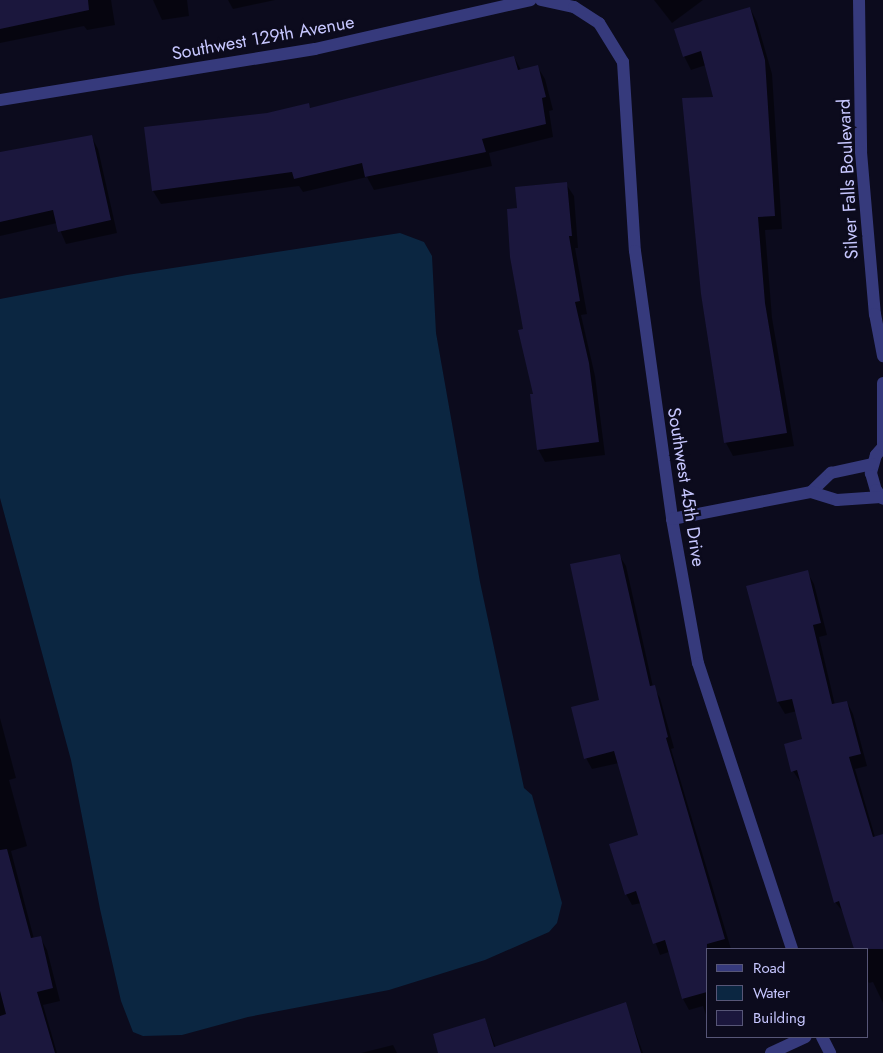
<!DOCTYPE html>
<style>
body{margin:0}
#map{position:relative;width:883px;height:1053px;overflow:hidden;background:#0c0b1d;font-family:Jost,sans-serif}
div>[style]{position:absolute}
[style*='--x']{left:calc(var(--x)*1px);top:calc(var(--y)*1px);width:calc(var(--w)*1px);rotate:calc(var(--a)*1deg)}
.water>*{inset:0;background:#0b2641}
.shadow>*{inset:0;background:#0007}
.building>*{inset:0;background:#1b173d}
.street>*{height:12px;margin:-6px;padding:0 6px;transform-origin:6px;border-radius:6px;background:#363a7c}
span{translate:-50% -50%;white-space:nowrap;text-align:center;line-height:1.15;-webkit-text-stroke:4.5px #0c0b1d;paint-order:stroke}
.street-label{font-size:18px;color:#c7c7ff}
.legend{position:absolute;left:706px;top:948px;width:162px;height:90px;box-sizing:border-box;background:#0c0b1d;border:1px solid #575677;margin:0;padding:6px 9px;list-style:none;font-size:15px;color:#c7c7ff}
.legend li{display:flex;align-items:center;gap:10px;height:25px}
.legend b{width:25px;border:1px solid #575677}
</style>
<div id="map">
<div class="water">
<div style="clip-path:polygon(400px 233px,424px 242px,432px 256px,436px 333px,480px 582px,524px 788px,532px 795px,562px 903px,557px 923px,549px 932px,485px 960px,389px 990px,248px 1017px,182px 1035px,143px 1036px,133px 1032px,121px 1001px,100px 909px,71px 760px,0 498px,0 299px,127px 275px)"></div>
</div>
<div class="shadow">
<div style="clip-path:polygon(0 0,111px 0,115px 25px,87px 30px,84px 26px,0 43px)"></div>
<div style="clip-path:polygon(153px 0,187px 0,189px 16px,162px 20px)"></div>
<div style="clip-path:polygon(228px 0,275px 0,233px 9px)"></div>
<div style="clip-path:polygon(654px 0,703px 0,672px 23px)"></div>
<div style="clip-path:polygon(750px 8px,757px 22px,772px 74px,782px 229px,765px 230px,772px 318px,794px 446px,733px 456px,726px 443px,715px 98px,706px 65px,691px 70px,684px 56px)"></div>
<div style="clip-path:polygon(514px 57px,521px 70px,537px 66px,545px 79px,553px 110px,549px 111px,553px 137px,489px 153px,492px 166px,374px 190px,367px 177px,303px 192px,299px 186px,161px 204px,153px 191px,146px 128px,268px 114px,308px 104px,311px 109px)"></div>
<div style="clip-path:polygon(91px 136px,98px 149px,117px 233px,66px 244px,57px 223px,0 236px,0 153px)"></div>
<div style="clip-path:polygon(566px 184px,574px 196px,578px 248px,575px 248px,587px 314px,581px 315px,595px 376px,605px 455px,545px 462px,538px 449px,534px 395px,524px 330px,518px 209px)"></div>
<div style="clip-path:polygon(619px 555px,626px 566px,653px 687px,660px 698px,674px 748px,671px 749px,731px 949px,707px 949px,707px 1018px,703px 1006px,689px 1010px,683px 999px,669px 952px,660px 955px,641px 903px,632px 905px,626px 894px,640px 836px,619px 763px,592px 769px,586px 758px,600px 700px)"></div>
<div style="clip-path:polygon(807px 572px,814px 584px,827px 635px,819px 637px,835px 705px,847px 702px,853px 714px,867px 766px,855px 769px,875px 837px,883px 835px,883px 1003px,873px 982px,869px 983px,867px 980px,867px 949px,855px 949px,844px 913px,835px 902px,801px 783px,793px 771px,804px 740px,797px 711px,785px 714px,778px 702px,748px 587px)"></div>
<div style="clip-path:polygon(0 718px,16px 778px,9px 780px,27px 846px,11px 851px,34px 939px,40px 937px,47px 950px,60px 1001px,43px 1005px,57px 1053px,0 1053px)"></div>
<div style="clip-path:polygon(625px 1004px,643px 1053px,440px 1053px,485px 1020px,496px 1048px)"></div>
<div style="clip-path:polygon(393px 1045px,397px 1053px,361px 1053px)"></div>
</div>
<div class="building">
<div style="clip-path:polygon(0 0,88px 0,89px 10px,0 29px)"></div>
<div style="clip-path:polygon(750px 7px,765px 60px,775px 216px,758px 217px,765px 303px,787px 433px,724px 443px,701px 294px,682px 98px,713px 97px,701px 51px,683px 57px,674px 29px)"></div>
<div style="clip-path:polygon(514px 56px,518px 70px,538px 65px,546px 97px,542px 98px,546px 124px,482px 139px,486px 152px,365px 177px,362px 163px,294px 179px,292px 172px,152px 191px,144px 127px,267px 113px,309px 103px,310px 108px)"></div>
<div style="clip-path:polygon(92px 135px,111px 220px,58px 232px,53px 210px,0 222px,0 152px)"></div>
<div style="clip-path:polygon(567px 182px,572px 236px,569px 236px,580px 301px,575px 302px,589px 363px,599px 442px,537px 450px,530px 394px,533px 394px,518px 330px,523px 329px,510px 257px,507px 209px,517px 208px,515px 187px)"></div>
<div style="clip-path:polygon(620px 554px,650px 686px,655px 685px,668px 737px,666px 738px,725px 939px,707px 944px,707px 992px,682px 999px,665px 940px,653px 944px,636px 891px,625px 895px,609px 844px,638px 835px,614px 751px,584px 759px,571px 707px,599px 700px,570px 564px)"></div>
<div style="clip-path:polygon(808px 570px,821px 623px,813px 625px,832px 704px,847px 701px,861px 754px,849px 757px,873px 837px,883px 834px,883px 949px,854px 949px,839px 901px,834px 903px,797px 770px,791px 772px,784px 744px,802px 739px,792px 699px,777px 702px,746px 586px)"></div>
<div style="clip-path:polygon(7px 849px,31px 938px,41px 936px,53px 988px,37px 992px,55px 1053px,0 1053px,0 1016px,6px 1014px,0 991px,0 850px)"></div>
<div style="clip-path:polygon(626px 1002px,641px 1053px,438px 1053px,433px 1034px,485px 1018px,494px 1047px)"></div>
</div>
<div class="street">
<div style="--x:541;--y:0;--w:34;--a:12"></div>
<div style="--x:574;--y:7;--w:30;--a:33"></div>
<div style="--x:599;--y:23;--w:46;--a:58.4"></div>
<div style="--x:623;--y:62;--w:189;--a:86.4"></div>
<div style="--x:635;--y:251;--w:271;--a:82.1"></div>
<div style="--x:672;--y:519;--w:146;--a:79.8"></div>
<div style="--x:698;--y:663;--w:301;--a:71.8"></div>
<div style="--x:859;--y:0;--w:152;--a:89.2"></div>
<div style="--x:861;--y:152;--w:163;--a:85.1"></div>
<div style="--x:875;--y:314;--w:43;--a:79.2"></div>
<div style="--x:0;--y:100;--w:319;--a:-9.2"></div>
<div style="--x:315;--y:49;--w:221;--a:-12.8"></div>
<div style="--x:883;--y:383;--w:62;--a:90"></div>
<div style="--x:883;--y:447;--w:11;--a:131"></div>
<div style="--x:876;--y:455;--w:19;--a:106"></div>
<div style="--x:871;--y:473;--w:18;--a:74"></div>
<div style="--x:876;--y:490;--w:11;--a:52"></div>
<div style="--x:811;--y:492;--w:28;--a:-44"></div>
<div style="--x:831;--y:473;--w:43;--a:-12.1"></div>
<div style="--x:672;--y:519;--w:142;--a:-11"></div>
<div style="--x:811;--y:492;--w:27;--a:17"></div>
<div style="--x:837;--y:500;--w:44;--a:-3.9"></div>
<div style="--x:822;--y:1037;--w:18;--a:63"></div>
<div style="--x:771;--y:1053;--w:38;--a:-25"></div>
</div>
<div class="street-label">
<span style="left:263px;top:38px;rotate:-10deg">Southwest 129th Avenue</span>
<span style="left:848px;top:179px;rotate:-93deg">Silver Falls Boulevard</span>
<span style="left:686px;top:487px;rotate:81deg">Southwest 45th Drive</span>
</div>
<ul class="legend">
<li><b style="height:6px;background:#363a7c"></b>Road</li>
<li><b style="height:14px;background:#0b2641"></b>Water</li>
<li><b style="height:14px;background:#1b173d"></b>Building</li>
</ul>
</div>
